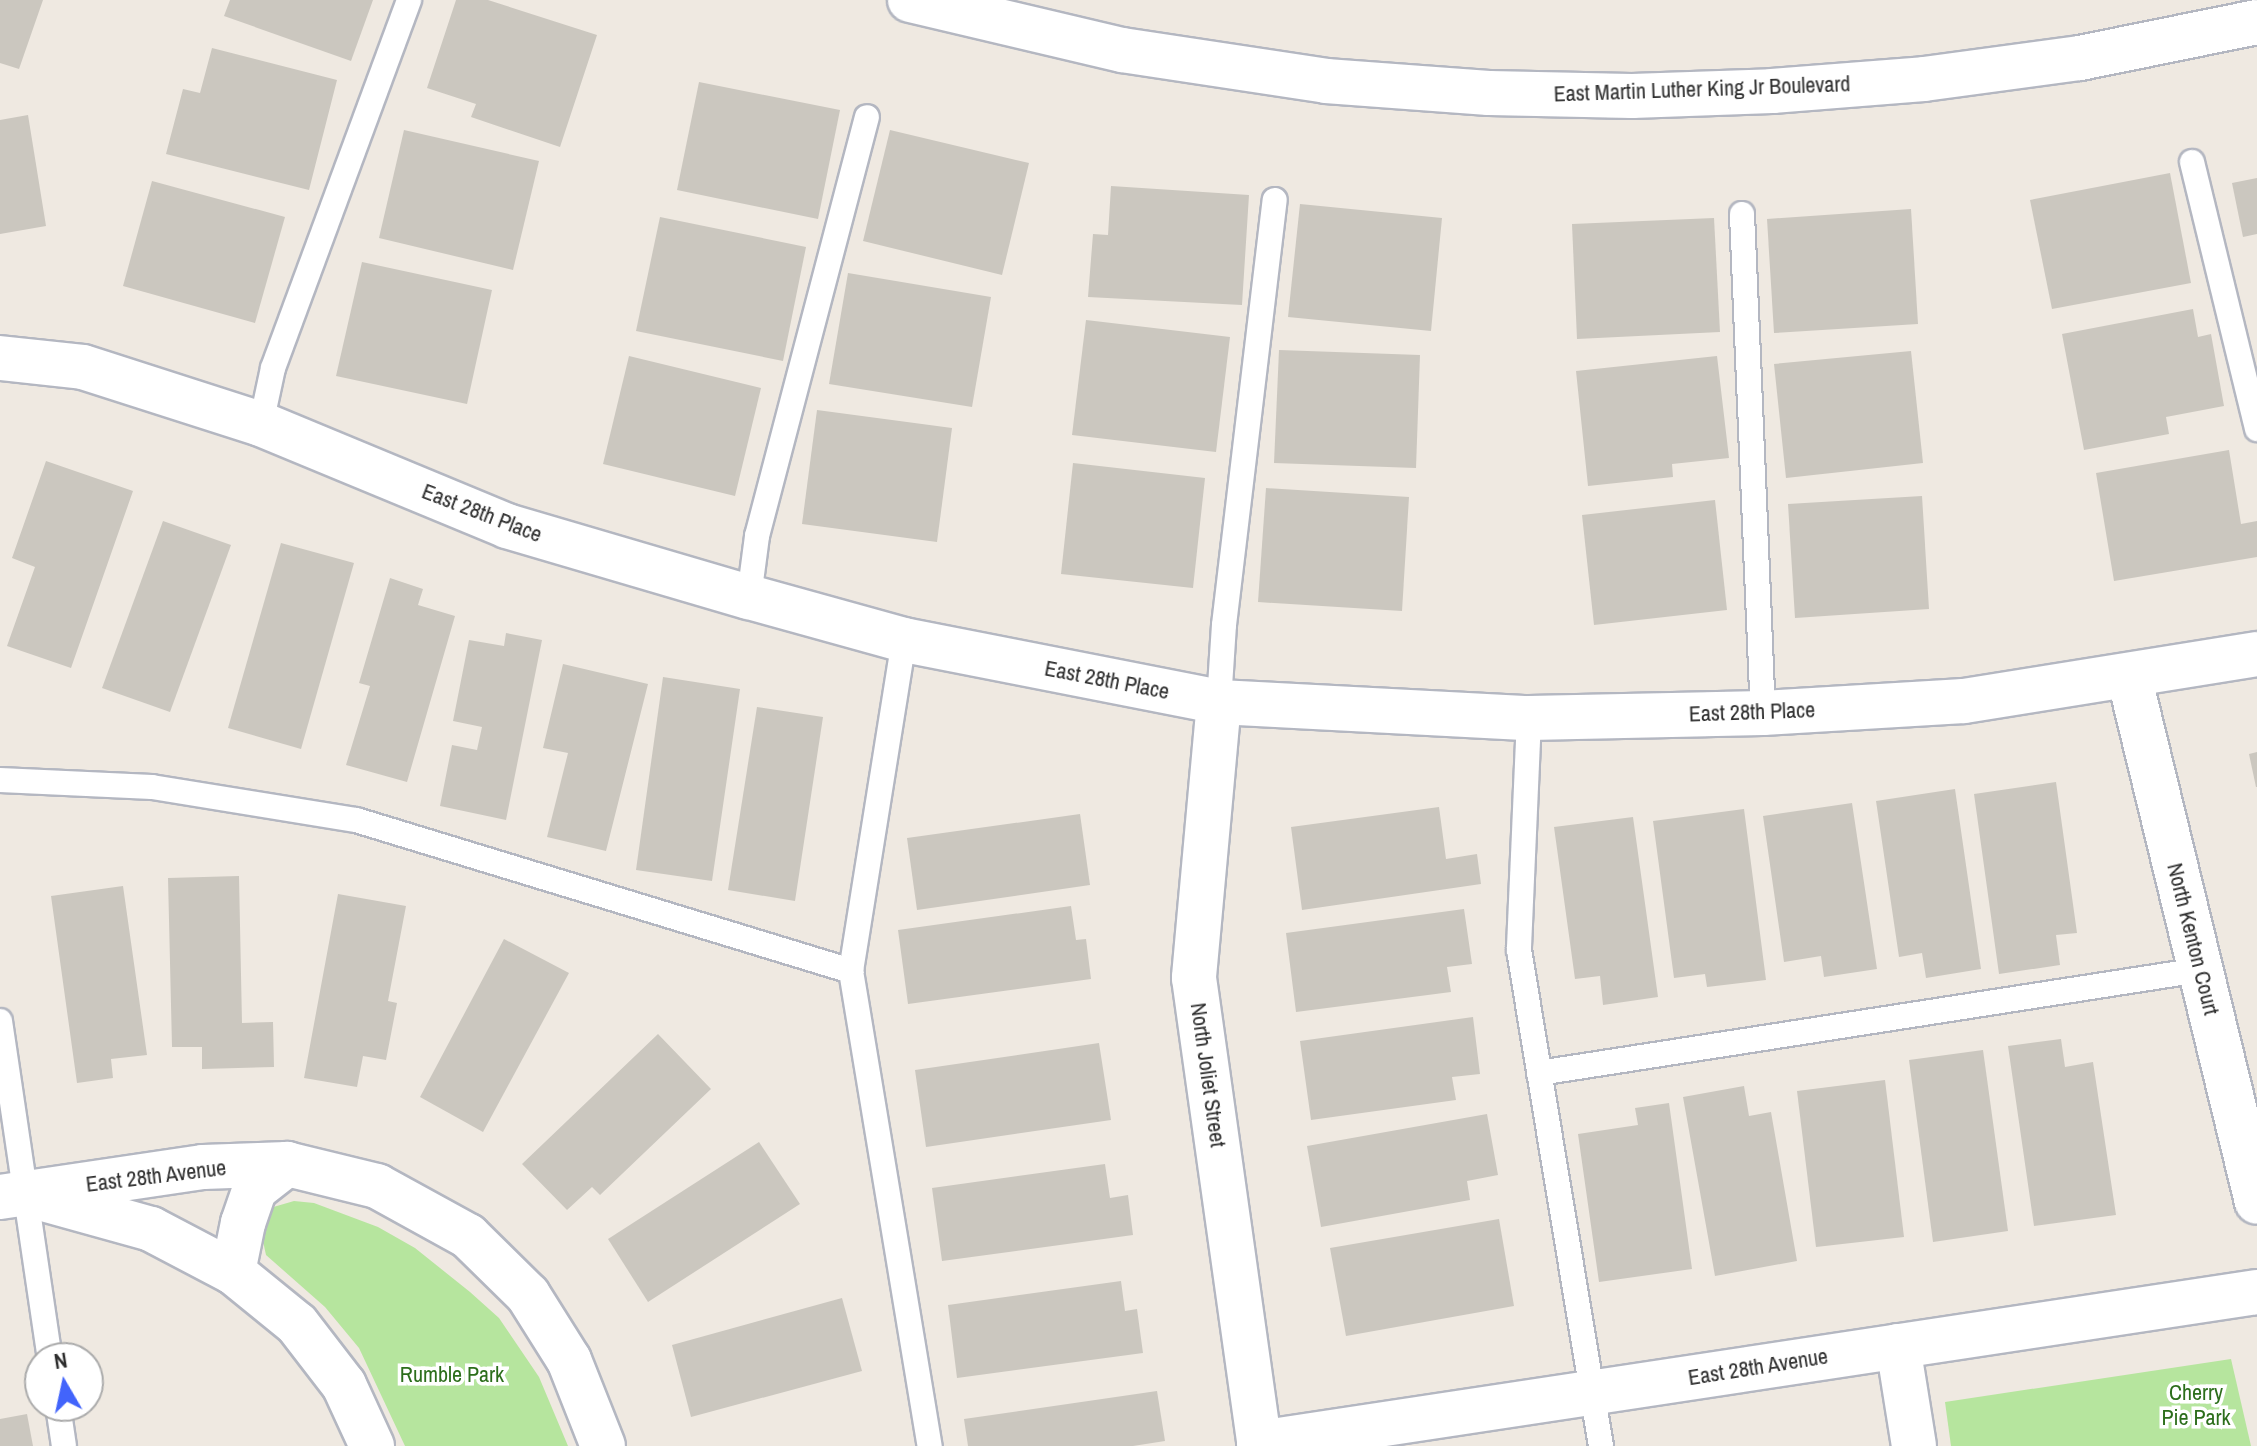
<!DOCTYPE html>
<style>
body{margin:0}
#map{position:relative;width:2257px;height:1446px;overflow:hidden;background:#efe9e1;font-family:"Archivo Narrow",sans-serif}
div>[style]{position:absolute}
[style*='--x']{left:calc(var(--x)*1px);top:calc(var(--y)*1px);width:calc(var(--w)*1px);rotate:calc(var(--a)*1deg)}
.green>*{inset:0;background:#b6e59e}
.building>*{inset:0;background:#cbc7bf}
.roads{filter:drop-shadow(2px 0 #b4b7c1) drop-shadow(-2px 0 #b4b7c1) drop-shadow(0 2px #b4b7c1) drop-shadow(0 -2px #b4b7c1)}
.service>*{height:24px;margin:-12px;padding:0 12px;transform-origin:12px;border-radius:12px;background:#fff}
.minor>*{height:44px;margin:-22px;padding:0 22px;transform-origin:22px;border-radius:22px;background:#fff}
.secondary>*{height:44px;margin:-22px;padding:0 22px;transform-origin:22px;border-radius:22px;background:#fff}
span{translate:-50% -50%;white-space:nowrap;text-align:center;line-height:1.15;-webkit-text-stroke:7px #fff;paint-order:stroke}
.street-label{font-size:22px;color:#2e2e2e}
.park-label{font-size:22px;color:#2c6e1b}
.north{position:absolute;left:24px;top:1342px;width:80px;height:80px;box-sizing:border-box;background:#fff;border:2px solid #ababab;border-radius:50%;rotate:351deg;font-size:22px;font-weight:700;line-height:32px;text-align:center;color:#2e2e2e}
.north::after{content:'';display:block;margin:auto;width:28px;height:36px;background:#4264fb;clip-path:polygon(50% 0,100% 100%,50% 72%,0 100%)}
</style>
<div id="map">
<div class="green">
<div style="clip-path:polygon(294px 1201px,314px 1203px,378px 1227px,415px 1248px,470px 1292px,499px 1318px,539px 1377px,568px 1446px,405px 1446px,359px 1348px,325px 1307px,266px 1255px,261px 1232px,270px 1208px)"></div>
<div style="clip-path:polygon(2231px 1359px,2251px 1446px,1951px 1446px,1945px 1402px)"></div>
</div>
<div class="building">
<div style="clip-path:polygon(0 0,43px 0,19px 69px,0 63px)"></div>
<div style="clip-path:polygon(230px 0,373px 0,351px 61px,224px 16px)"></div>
<div style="clip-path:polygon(456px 0,488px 0,597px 35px,560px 147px,471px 117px,476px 104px,427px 88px)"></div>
<div style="clip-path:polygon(212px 48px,337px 80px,309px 190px,166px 154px,183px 89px,200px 93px)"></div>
<div style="clip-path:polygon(699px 82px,840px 110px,818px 219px,677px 190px)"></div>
<div style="clip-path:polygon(28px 115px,46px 226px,0 234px,0 120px)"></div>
<div style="clip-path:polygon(404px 130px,539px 161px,513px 270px,379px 238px)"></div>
<div style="clip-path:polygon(890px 130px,1029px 163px,1002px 275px,863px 241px)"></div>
<div style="clip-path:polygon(2170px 173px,2191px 283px,2052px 309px,2030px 200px)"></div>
<div style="clip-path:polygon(2257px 178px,2257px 234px,2243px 237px,2232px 183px)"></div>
<div style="clip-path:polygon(152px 181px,285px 217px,255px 323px,123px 286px)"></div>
<div style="clip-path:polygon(1111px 186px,1249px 195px,1242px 305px,1088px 297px,1093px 234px,1108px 235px)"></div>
<div style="clip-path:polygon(1300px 204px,1442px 218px,1431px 331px,1288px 317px)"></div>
<div style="clip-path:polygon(1911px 209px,1918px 324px,1774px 333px,1767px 219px)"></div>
<div style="clip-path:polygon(660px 217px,806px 247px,783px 361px,636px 331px)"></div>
<div style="clip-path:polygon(1714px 218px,1720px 332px,1577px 339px,1572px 224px)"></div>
<div style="clip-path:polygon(362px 262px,492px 290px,467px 404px,336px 376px)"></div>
<div style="clip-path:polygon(848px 273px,991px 297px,972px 407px,829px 384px)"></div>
<div style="clip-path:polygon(2193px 309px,2198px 337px,2211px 334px,2224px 406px,2166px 417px,2169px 434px,2084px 450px,2062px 334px)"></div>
<div style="clip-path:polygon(1086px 320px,1230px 337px,1216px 452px,1072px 435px)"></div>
<div style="clip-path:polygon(1279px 350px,1420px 355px,1416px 468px,1274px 463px)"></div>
<div style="clip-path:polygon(1911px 351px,1923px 463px,1786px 478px,1774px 364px)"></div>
<div style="clip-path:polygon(629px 356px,761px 388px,735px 496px,603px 464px)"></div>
<div style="clip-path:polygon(1717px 356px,1729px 458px,1672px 464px,1673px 477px,1588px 486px,1576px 371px)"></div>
<div style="clip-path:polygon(817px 410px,952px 428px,937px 542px,802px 524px)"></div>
<div style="clip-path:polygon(2229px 450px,2241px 524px,2257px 521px,2257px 557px,2114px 581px,2096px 473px)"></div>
<div style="clip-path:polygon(46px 461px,133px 491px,71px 668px,7px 646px,35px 567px,12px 558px)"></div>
<div style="clip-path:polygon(1073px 463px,1205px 478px,1193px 588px,1061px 574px)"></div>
<div style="clip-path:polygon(1266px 488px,1409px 497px,1402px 611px,1258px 602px)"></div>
<div style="clip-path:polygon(1922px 496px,1929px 609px,1795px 618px,1788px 504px)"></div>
<div style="clip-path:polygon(1715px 500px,1727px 610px,1594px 625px,1582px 515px)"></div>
<div style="clip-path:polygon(163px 521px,231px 545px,170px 712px,102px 688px)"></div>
<div style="clip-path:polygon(281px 543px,354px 563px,301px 749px,228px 728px)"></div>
<div style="clip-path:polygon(390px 578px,423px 589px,418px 605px,455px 616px,407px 782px,346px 765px,370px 686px,359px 683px)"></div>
<div style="clip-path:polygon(506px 633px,542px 640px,506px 820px,440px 806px,452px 745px,477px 750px,482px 727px,453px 721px,469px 640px,504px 646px)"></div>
<div style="clip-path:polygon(563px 664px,648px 684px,606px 851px,547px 837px,568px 753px,543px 748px)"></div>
<div style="clip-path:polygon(663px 677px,740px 689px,712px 881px,636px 870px)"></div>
<div style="clip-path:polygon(757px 707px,823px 717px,795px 901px,728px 890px)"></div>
<div style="clip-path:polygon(2257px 752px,2257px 787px,2256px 787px,2249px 754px)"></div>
<div style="clip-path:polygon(2056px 782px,2077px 933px,2056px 935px,2060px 965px,1999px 974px,1974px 794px)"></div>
<div style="clip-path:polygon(1955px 789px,1981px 969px,1926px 978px,1922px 953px,1899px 957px,1876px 801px)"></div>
<div style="clip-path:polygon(1852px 803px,1877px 969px,1824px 977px,1821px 956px,1784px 962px,1763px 816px)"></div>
<div style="clip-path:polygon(1439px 807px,1446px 859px,1477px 854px,1481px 884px,1302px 910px,1291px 827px)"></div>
<div style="clip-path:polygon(1744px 809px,1766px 980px,1707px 987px,1705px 974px,1674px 978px,1653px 821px)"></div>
<div style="clip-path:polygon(1080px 814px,1090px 885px,917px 910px,907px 838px)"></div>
<div style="clip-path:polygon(1633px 817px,1658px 997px,1603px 1005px,1600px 976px,1575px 979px,1554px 827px)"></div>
<div style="clip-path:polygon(239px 876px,242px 1023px,273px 1022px,274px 1067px,202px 1069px,202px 1047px,172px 1047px,168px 878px)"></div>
<div style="clip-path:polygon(123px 886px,147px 1055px,111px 1059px,113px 1078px,77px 1083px,51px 896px)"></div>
<div style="clip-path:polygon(338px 894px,406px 906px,388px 1001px,397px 1003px,386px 1060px,363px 1056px,357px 1087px,304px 1078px)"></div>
<div style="clip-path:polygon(1071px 906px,1076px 940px,1086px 939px,1091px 979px,908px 1004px,898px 930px)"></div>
<div style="clip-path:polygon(1464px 909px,1472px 964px,1447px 967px,1451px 992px,1296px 1012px,1286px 933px)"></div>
<div style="clip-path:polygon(504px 939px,569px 973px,483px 1132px,420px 1097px)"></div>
<div style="clip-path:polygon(1473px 1017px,1480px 1074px,1452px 1077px,1456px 1100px,1311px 1120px,1300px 1041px)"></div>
<div style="clip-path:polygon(658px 1034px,711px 1089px,600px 1195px,592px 1187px,567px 1210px,522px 1164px)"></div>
<div style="clip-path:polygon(2061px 1039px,2065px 1067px,2093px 1062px,2116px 1215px,2034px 1226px,2008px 1046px)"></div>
<div style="clip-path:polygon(1099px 1043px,1111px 1120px,926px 1147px,915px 1070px)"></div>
<div style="clip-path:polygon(1983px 1050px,2008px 1231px,1933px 1242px,1909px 1060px)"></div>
<div style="clip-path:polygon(1885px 1080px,1904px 1237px,1816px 1247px,1797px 1091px)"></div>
<div style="clip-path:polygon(1744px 1086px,1749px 1116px,1771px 1112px,1797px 1261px,1715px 1276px,1683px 1097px)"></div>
<div style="clip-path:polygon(1669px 1103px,1692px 1269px,1599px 1282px,1578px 1134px,1638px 1125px,1635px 1108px)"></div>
<div style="clip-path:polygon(1487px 1114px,1498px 1175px,1467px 1181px,1470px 1200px,1321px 1227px,1307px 1146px)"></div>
<div style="clip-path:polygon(759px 1142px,800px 1204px,648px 1302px,608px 1239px)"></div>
<div style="clip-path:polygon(1105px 1164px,1110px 1198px,1128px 1195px,1133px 1235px,942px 1261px,932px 1188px)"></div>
<div style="clip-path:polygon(1499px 1219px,1514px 1306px,1346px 1336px,1330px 1248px)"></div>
<div style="clip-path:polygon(1121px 1281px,1125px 1311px,1137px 1309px,1143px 1353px,957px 1378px,948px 1305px)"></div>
<div style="clip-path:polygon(842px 1298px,862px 1371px,691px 1417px,672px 1345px)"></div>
<div style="clip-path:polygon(1157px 1391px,1165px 1441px,1133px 1446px,968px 1446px,964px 1419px)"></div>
<div style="clip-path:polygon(27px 1414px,33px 1446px,0 1446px,0 1419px)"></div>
</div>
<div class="roads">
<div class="service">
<div style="--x:2192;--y:162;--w:275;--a:76.3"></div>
<div style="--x:1742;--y:214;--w:499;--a:87.6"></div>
<div style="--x:261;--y:424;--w:57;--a:-77.9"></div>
<div style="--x:273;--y:368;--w:392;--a:-69.7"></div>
<div style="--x:749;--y:597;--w:62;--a:-82.5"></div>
<div style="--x:757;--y:536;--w:433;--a:-75.3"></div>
<div style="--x:904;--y:640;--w:335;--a:99.1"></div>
<div style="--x:851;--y:971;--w:482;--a:80.6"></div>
<div style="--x:1219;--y:702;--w:77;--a:-86.3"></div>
<div style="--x:1224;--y:625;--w:428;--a:-83.2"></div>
<div style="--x:1529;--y:718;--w:232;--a:92.5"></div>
<div style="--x:1519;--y:950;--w:503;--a:80.61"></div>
<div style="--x:0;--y:780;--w:152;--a:2.6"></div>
<div style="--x:152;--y:787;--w:207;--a:9.2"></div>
<div style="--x:356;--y:820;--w:518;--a:16.96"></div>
<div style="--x:0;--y:1021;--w:341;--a:81.6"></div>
<div style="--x:1539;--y:1073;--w:669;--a:-8.86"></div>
<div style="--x:58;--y:1406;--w:40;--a:81.5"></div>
</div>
<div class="minor">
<div style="--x:0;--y:358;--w:83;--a:6.2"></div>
<div style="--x:83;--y:367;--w:187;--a:17.8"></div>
<div style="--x:261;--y:424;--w:266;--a:22.5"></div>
<div style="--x:507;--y:526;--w:252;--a:16.4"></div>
<div style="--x:749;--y:597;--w:161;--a:15.5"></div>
<div style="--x:904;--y:640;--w:321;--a:11.1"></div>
<div style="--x:1219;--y:702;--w:310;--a:3"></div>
<div style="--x:1529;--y:718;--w:234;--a:-1.2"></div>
<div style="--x:1763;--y:713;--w:201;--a:-3.4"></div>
<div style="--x:1964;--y:701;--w:297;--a:-9.1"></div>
<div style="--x:2129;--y:676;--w:541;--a:76.32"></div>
<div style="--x:1219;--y:702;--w:277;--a:95.2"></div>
<div style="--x:1194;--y:978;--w:473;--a:82"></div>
<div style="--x:0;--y:1197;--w:205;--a:-8.4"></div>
<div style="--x:203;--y:1167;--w:84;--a:-2"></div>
<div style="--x:287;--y:1164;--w:93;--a:13.7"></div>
<div style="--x:377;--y:1186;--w:104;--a:28.8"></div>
<div style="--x:468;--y:1236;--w:84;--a:44.5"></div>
<div style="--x:528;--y:1295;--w:77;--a:57.8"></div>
<div style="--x:569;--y:1360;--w:92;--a:68.4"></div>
<div style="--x:40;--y:1198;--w:115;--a:15.6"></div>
<div style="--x:151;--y:1229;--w:93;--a:27.7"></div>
<div style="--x:233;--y:1272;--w:82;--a:39.1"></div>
<div style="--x:297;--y:1324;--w:77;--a:52.4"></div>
<div style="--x:344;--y:1385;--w:67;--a:65.3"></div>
<div style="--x:233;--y:1272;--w:50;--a:-78.5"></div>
<div style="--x:243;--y:1223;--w:36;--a:-71"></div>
<div style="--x:255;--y:1189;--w:41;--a:-38"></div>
<div style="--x:1898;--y:1346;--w:101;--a:80.9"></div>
<div style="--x:1259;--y:1443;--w:1009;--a:-8.6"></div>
</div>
<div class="secondary">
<div style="--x:910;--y:0;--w:218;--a:13.3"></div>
<div style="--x:1122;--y:50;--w:206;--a:8.6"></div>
<div style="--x:1326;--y:81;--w:163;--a:4.2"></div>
<div style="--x:1489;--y:93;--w:143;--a:1.2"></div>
<div style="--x:1632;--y:96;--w:140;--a:-2"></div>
<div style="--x:1772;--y:91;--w:152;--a:-4.5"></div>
<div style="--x:1924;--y:79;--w:157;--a:-7.7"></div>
<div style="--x:2080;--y:58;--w:181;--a:-11.5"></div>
</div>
</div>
<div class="street-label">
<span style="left:1702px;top:89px;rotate:-2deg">East Martin Luther King Jr Boulevard</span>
<span style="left:482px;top:513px;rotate:21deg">East 28th Place</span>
<span style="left:1107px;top:680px;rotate:11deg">East 28th Place</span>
<span style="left:1752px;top:712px;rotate:-2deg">East 28th Place</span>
<span style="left:2193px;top:939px;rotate:76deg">North Kenton Court</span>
<span style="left:1208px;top:1075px;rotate:82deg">North Joliet Street</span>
<span style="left:156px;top:1176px;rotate:-7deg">East 28th Avenue</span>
<span style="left:1758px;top:1367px;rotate:-9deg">East 28th Avenue</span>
</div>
<div class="park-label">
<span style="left:452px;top:1375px">Rumble Park</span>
<span style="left:2196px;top:1405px">Cherry<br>Pie Park</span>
</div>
<div class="north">N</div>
</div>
